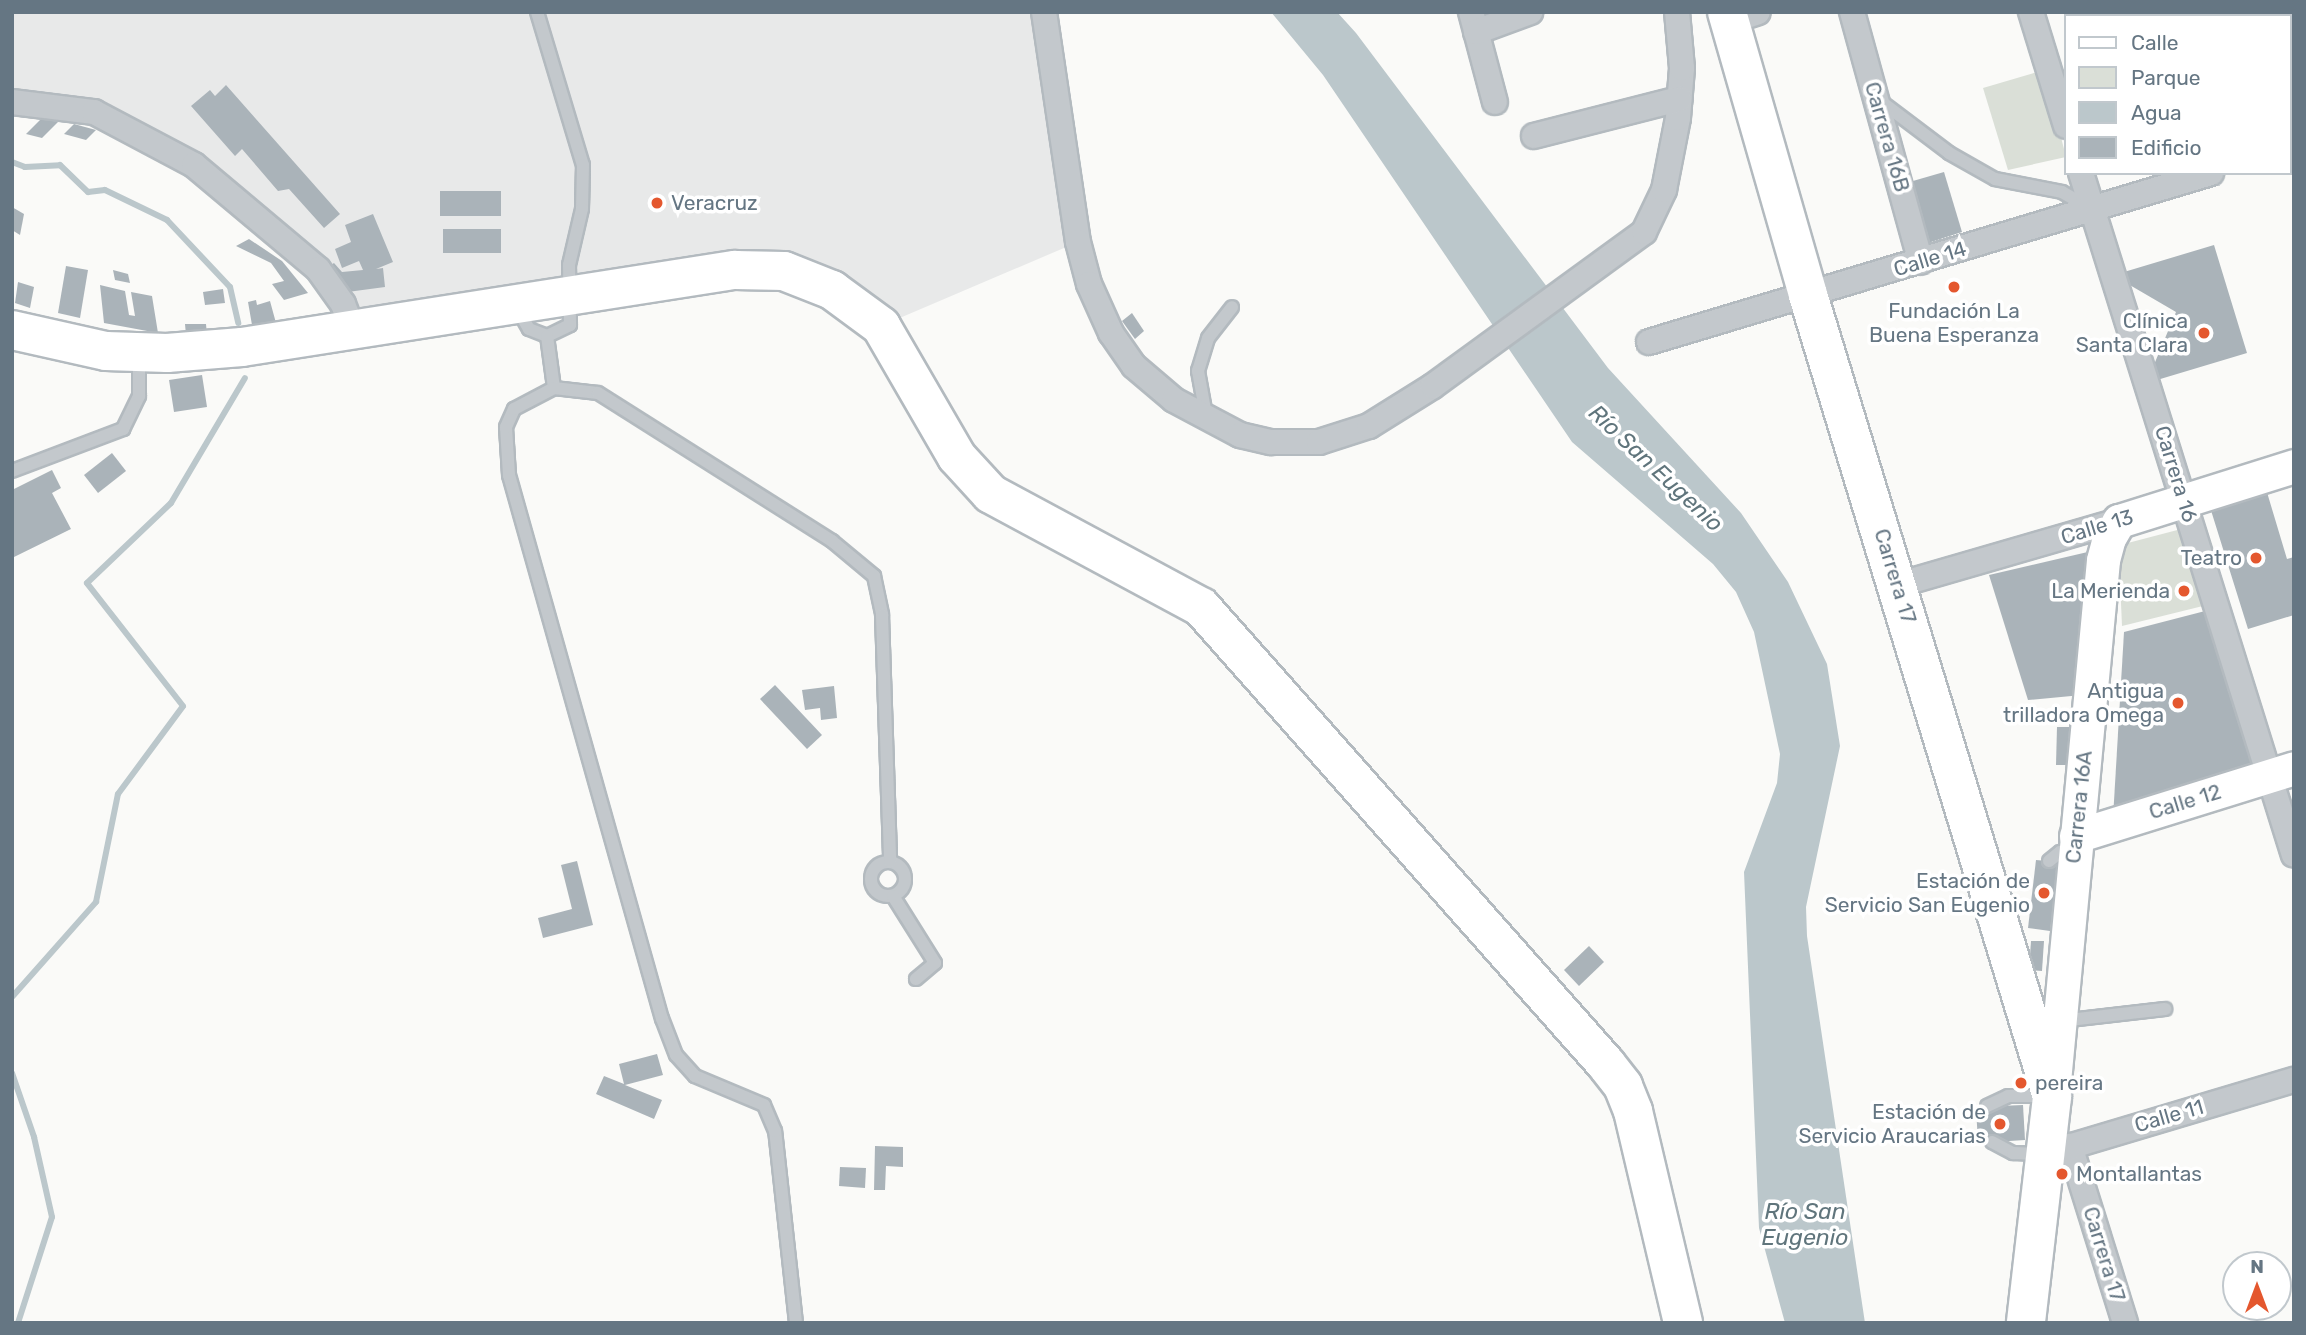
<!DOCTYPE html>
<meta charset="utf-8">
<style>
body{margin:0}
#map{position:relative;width:2306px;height:1335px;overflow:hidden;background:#fafaf8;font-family:Rubik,sans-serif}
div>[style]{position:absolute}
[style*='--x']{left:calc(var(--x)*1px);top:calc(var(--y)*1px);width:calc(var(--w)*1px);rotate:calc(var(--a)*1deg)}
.built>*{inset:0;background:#e8e9e9}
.green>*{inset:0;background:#dadfd7}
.water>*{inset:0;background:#bbc7cb}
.stream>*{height:6px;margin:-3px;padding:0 3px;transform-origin:3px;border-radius:3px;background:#bbc7cb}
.building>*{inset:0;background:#aab3b9}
.roads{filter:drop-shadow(2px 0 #b3babf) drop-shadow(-2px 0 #b3babf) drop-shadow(0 2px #b3babf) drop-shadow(0 -2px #b3babf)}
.lane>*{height:12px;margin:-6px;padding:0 6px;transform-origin:6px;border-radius:6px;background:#c3c8cc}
.lane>.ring{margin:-6px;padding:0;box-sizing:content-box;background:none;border:12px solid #c3c8cc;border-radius:50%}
.street>*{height:24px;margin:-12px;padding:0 12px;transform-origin:12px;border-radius:12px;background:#c3c8cc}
.secondary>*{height:33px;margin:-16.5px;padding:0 16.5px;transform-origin:16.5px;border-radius:16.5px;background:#fff}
.primary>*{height:38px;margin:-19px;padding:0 19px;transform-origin:19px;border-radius:19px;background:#fff}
.dots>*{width:19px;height:19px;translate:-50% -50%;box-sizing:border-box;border:4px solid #fff;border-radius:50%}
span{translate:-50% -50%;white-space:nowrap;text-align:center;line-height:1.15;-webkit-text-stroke:7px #fff;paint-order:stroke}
.street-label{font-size:21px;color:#657683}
.poi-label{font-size:21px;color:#657683}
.left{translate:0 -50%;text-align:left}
.right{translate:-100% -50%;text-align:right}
.water-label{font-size:23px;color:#60757c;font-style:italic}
.frame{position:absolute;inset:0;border:14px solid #657683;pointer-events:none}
.legend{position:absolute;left:2064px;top:14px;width:228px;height:161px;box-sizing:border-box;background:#fff;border:2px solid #c1c8cd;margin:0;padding:9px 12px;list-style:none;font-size:21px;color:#657683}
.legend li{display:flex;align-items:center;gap:14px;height:35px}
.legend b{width:35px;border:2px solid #c1c8cd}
.north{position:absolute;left:2222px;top:1251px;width:70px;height:70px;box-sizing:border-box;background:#fff;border:2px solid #c1c8cd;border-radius:50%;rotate:0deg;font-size:19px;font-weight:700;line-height:28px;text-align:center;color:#657683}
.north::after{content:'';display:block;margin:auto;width:24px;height:32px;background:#e4572e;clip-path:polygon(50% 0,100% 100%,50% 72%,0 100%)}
</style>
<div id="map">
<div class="built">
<div style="clip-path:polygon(12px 12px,1044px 12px,1078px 242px,881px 326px,784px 271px,353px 330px,335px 290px,130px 129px,12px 102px)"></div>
</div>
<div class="green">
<div style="clip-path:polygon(2044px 70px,2066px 157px,2008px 170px,1983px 88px)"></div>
<div style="clip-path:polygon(2185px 528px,2207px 605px,2122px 626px,2119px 557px,2124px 544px)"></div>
</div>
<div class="water">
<div style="clip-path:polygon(1271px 12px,1337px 12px,1356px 33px,1608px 368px,1741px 513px,1788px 582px,1827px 664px,1840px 746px,1806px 907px,1807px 936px,1865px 1323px,1785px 1323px,1759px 1228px,1744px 872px,1777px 783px,1780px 754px,1754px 632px,1736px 592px,1713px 564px,1572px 442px,1323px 75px)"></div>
</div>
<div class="stream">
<div style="--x:12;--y:162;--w:14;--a:21"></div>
<div style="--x:25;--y:167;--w:35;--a:-3"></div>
<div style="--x:60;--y:165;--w:39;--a:44"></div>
<div style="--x:88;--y:192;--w:17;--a:-7"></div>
<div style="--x:105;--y:190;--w:69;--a:25.8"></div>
<div style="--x:167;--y:220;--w:92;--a:46.8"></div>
<div style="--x:230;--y:287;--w:37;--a:77"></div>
<div style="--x:12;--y:997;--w:127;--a:-48.5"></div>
<div style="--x:96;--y:902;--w:110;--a:-78.5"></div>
<div style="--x:118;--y:794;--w:109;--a:-53.5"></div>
<div style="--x:183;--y:706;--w:156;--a:-128"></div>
<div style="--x:87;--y:583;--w:116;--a:-43.6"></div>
<div style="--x:171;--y:503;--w:145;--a:-59.4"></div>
<div style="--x:12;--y:1073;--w:68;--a:71"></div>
<div style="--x:34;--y:1137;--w:82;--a:77.3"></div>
<div style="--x:52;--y:1217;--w:111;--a:107.8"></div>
</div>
<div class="building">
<div style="clip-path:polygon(226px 85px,340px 214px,324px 228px,289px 189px,278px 191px,242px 149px,235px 156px,191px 106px,210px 90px,215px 96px)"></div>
<div style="clip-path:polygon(41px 119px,59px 121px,42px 138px,26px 134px)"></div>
<div style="clip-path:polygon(74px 124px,96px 130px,86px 140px,64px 134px)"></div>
<div style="clip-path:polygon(1944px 172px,1962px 232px,1925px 244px,1906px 183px)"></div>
<div style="clip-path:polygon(440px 191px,501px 191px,501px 216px,440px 216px)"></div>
<div style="clip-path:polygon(12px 207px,24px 214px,20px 235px,12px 230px)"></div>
<div style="clip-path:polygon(373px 214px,393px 262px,376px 269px,383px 268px,385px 287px,340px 293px,323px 270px,334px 263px,342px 272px,363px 270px,359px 261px,342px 268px,335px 249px,351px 242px,345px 225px)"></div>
<div style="clip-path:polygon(443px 229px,501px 229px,501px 253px,443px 253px)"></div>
<div style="clip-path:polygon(249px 239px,282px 261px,308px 293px,284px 300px,272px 284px,284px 281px,271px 263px,236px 246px)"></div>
<div style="clip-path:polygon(2214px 245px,2247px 353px,2157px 380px,2153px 367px,2176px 312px,2128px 284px,2124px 272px)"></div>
<div style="clip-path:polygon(66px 266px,88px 270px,80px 318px,58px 313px)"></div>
<div style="clip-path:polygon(113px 270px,128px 274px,130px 283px,115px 280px)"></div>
<div style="clip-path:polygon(18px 282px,34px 287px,30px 308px,15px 303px)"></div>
<div style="clip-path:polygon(100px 285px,125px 291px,129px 315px,135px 316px,131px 292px,152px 296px,158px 333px,104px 323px)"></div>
<div style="clip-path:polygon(223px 289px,225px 303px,205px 305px,203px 292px)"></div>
<div style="clip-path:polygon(256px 300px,257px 305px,270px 301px,276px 323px,252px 325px,248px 302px)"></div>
<div style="clip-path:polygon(1132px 313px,1144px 331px,1135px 339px,1122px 321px)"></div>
<div style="clip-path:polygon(185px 324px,206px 324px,207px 335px,186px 335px)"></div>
<div style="clip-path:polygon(202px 375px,207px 407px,174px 412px,169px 380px)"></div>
<div style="clip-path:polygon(112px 453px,126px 471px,98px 493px,84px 475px)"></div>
<div style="clip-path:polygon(52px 470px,61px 488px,52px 493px,71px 529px,12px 558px,12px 490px)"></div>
<div style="clip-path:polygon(2266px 489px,2287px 559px,2294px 557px,2294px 615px,2248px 629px,2209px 504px)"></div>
<div style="clip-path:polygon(2092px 551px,2082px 695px,2028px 700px,1989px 575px)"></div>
<div style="clip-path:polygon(2209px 610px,2256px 774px,2113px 818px,2124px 632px)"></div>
<div style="clip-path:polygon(775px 685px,822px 735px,807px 749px,760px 699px)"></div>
<div style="clip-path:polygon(834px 686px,837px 718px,821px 720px,820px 708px,805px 710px,802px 690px)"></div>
<div style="clip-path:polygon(2057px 727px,2079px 727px,2078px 765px,2056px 765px)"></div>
<div style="clip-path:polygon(2036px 860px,2059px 862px,2050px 931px,2028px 928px)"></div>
<div style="clip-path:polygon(577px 861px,593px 925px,543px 938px,538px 918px,572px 909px,561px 865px)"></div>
<div style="clip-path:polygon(2031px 941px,2044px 941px,2042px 971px,2029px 970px)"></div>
<div style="clip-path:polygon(1589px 946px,1604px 962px,1579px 986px,1564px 970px)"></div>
<div style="clip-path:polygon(657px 1054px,663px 1075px,625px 1085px,662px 1100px,654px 1119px,596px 1094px,604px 1076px,624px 1084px,619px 1064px)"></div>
<div style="clip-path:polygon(2023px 1105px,2025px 1140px,1978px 1143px,1976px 1107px)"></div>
<div style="clip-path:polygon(875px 1146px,903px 1147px,903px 1167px,886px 1166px,885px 1190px,874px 1190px)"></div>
<div style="clip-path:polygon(840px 1167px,866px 1168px,865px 1188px,839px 1186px)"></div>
</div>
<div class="roads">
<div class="lane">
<div style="--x:537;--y:12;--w:160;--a:73.3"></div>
<div style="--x:583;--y:165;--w:44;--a:91.3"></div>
<div style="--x:582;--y:209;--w:57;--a:103.1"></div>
<div style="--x:569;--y:265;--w:60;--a:89"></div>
<div style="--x:570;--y:325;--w:25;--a:154"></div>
<div style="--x:1879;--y:100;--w:88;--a:37.1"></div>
<div style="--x:1949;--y:153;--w:53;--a:29.5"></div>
<div style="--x:1995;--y:179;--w:68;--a:11"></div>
<div style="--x:2062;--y:192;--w:32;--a:30"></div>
<div style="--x:518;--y:310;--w:22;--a:60"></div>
<div style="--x:529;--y:329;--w:19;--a:21"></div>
<div style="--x:547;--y:336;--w:52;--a:82.3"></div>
<div style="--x:1206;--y:415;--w:45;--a:-100.3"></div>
<div style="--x:1198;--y:371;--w:34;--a:-73"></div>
<div style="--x:1208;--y:338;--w:39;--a:-52"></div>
<div style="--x:12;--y:471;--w:119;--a:-20.7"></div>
<div style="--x:123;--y:429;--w:37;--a:-64"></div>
<div style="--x:139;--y:396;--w:40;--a:-90"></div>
<div style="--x:2049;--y:861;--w:14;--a:-39"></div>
<div style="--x:2060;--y:852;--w:15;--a:-8"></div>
<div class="ring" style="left:871px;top:862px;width:22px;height:22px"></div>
<div style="--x:893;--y:896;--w:79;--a:57.9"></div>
<div style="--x:935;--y:963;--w:25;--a:140"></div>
<div style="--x:2060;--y:1021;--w:106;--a:-6.5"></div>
<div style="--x:1987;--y:1106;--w:23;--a:-25"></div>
<div style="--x:2008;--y:1096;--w:37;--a:0"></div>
<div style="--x:1992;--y:1142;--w:24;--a:28"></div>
<div style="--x:2013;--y:1153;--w:27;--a:2"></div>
<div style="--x:796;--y:1323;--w:193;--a:-96.2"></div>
<div style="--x:775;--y:1131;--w:28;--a:-113"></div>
<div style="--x:764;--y:1105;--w:75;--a:-157.2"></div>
<div style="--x:695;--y:1076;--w:28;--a:-132"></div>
<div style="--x:676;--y:1055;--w:39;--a:-111"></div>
<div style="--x:662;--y:1019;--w:565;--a:-105.71"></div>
<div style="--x:509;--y:475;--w:48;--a:-93.6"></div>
<div style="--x:506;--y:427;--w:20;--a:-66"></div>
<div style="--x:514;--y:409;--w:45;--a:-27.7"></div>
<div style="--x:554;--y:388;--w:44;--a:6.5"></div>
<div style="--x:598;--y:393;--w:277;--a:32.3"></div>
<div style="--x:832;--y:541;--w:55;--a:39.8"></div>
<div style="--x:874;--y:576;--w:40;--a:78"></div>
<div style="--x:882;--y:615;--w:247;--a:88.1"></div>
</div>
<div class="street">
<div style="--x:1044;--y:12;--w:232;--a:81.6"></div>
<div style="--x:1078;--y:242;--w:43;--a:75.3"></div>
<div style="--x:1089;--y:284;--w:54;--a:65.8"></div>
<div style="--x:1111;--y:333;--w:40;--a:55.1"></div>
<div style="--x:1134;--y:366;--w:52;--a:40.4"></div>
<div style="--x:1174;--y:400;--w:75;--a:27.9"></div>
<div style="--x:1240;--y:435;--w:32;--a:13"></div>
<div style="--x:1271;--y:442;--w:48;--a:0"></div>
<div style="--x:1319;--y:442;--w:52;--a:-17.7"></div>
<div style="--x:1369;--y:426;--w:75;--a:-32"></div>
<div style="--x:1433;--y:386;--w:261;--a:-36.1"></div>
<div style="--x:1644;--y:232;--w:47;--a:-64.5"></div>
<div style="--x:1664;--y:190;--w:73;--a:-79"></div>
<div style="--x:1678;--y:118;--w:50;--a:-85.4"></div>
<div style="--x:1682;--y:68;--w:56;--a:-95.1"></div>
<div style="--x:1471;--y:12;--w:93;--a:75.1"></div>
<div style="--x:1852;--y:12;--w:259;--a:74.6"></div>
<div style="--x:2031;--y:12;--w:119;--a:72.9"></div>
<div style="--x:1731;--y:21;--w:28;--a:-18"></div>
<div style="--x:1476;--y:32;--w:58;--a:-20.3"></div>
<div style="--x:12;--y:102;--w:83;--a:7"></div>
<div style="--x:94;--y:112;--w:113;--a:27.9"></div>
<div style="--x:194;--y:165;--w:162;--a:40"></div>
<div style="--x:318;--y:269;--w:43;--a:54.5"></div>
<div style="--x:343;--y:304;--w:28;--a:69"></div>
<div style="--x:1534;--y:136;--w:150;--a:-14.3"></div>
<div style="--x:2290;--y:149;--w:4;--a:-14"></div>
<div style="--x:2081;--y:173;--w:714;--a:72.66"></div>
<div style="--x:1649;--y:342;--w:587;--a:-16.74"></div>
<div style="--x:1898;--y:585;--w:230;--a:-16.2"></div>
<div style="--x:2070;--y:1146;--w:185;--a:72.7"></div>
<div style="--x:2045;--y:1154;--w:260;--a:-16.6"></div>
</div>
<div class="secondary">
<div style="--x:2076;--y:836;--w:228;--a:-17.3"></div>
<div style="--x:2053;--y:1092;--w:534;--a:-84.63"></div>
<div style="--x:2103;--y:560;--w:23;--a:-75"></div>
<div style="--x:2109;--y:538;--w:20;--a:-60"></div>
<div style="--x:2119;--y:521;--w:183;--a:-17.4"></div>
</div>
<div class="primary">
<div style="--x:1727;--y:12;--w:294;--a:74"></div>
<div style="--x:1808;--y:295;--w:838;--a:73.08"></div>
<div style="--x:2052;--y:1097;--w:227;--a:96.6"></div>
<div style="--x:12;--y:330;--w:96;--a:12.6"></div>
<div style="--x:106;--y:351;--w:61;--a:1.9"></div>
<div style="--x:167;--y:353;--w:75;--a:-4.6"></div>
<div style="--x:242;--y:347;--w:499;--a:-8.9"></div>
<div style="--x:735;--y:270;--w:49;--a:1.2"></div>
<div style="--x:784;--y:271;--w:52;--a:21.6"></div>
<div style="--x:832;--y:290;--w:61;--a:36.3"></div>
<div style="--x:881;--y:326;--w:151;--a:59.9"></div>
<div style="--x:957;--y:457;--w:50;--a:47.4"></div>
<div style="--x:991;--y:494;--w:238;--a:28.3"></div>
<div style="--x:1201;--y:607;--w:611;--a:48.45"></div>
<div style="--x:1606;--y:1064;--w:28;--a:52"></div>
<div style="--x:1623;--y:1086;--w:27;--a:68"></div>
<div style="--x:1633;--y:1111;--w:218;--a:76.7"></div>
</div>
</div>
<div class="dots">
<div style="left:657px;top:203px;background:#e4572e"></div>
<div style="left:1954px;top:287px;background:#e4572e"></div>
<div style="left:2204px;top:333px;background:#e4572e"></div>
<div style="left:2256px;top:558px;background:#e4572e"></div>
<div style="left:2184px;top:591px;background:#e4572e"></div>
<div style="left:2178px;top:703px;background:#e4572e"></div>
<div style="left:2044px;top:893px;background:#e4572e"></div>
<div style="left:2021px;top:1083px;background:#e4572e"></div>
<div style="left:2000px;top:1124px;background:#e4572e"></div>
<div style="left:2062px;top:1174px;background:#e4572e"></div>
</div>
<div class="street-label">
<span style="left:1887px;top:137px;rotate:74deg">Carrera 16B</span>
<span style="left:1930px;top:259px;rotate:-17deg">Calle 14</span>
<span style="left:2176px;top:474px;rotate:73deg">Carrera 16</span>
<span style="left:2097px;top:527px;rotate:-17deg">Calle 13</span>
<span style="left:1895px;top:576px;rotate:73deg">Carrera 17</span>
<span style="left:2185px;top:802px;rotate:-17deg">Calle 12</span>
<span style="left:2079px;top:807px;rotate:-84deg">Carrera 16A</span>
<span style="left:2169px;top:1116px;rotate:-16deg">Calle 11</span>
<span style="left:2104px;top:1254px;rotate:73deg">Carrera 17</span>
</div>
<div class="poi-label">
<span class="left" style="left:671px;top:203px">Veracruz</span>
<span style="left:1954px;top:323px">Fundación La<br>Buena Esperanza</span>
<span class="right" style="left:2188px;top:333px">Clínica<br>Santa Clara</span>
<span class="right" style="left:2242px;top:558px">Teatro</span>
<span class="right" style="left:2170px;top:591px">La Merienda</span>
<span class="right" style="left:2164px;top:703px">Antigua<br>trilladora Omega</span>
<span class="right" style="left:2030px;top:893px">Estación de<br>Servicio San Eugenio</span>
<span class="left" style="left:2035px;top:1083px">pereira</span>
<span class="right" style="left:1986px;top:1124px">Estación de<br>Servicio Araucarias</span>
<span class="left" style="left:2076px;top:1174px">Montallantas</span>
</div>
<div class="water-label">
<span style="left:1656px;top:468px;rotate:43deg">Río San Eugenio</span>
<span style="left:1805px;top:1224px">Río San<br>Eugenio</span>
</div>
<div class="frame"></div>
<ul class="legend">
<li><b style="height:9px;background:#fff"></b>Calle</li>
<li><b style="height:19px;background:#dadfd7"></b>Parque</li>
<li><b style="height:19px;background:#bbc7cb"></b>Agua</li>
<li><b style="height:19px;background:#aab3b9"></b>Edificio</li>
</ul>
<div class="north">N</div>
</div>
